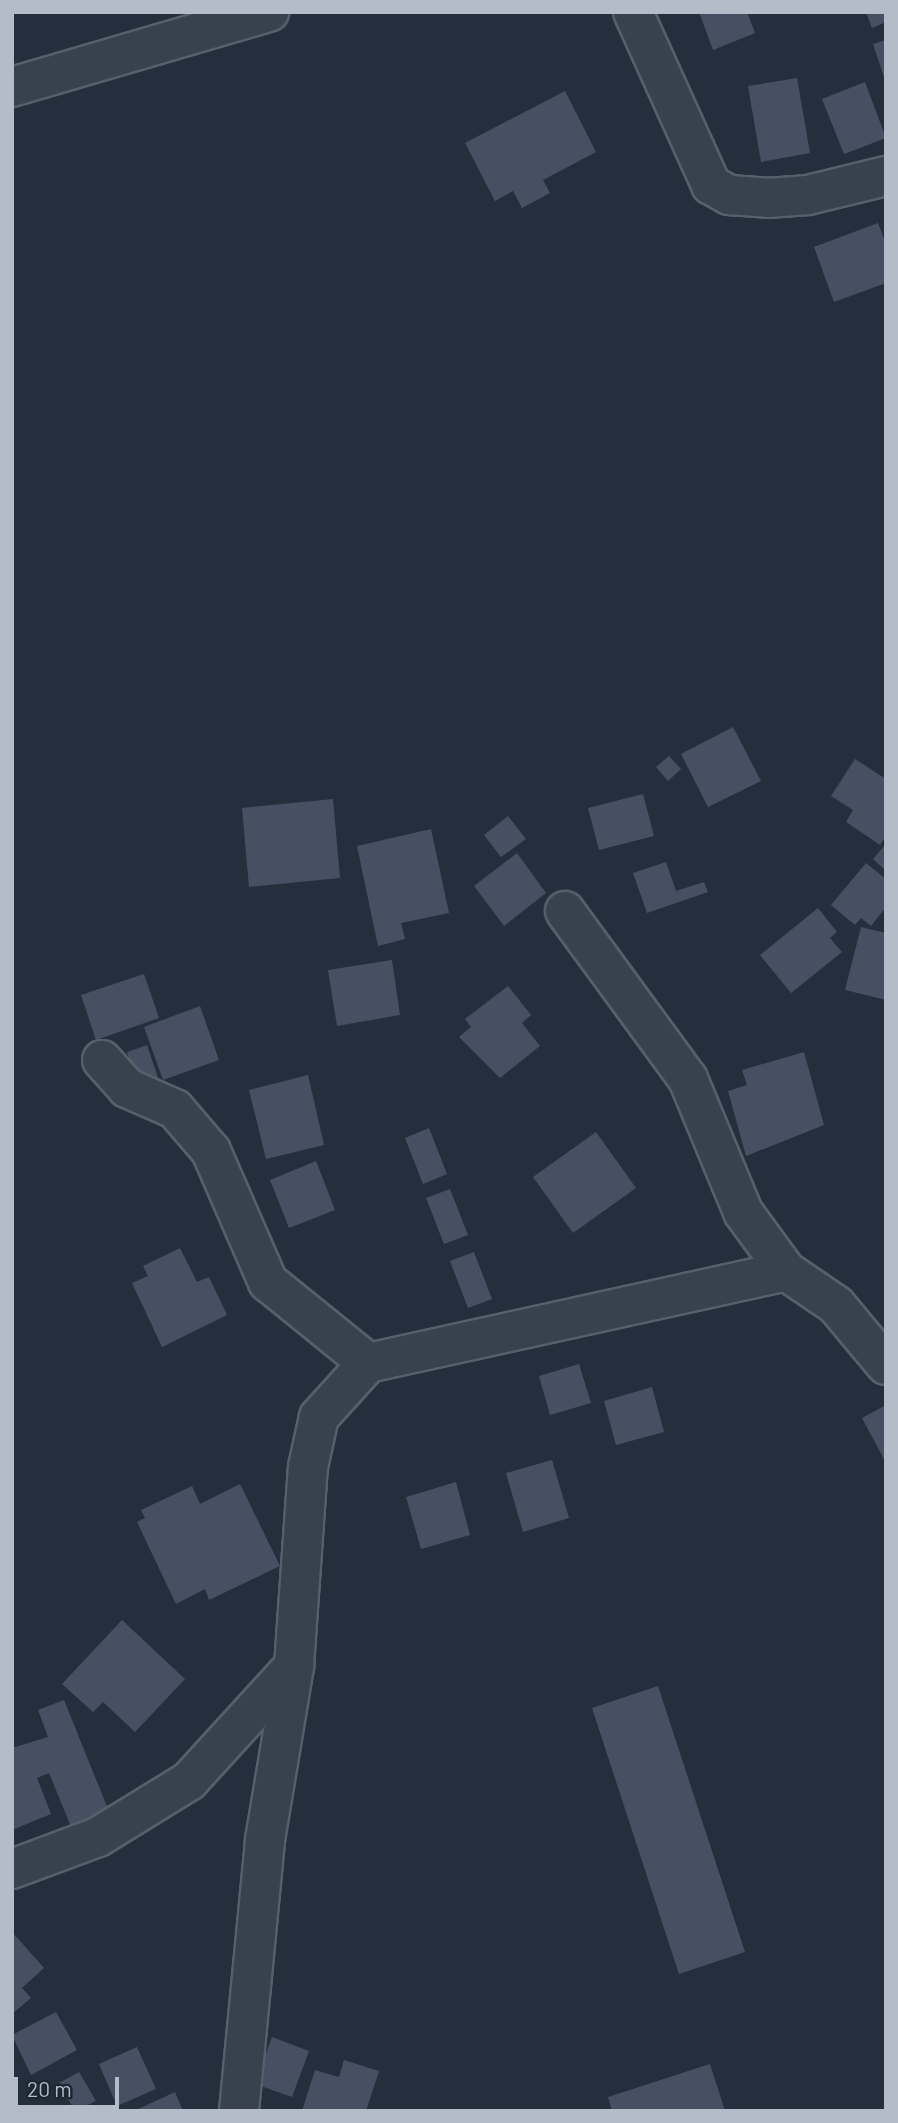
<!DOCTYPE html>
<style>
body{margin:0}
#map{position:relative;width:898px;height:2123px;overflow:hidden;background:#242f3e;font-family:Barlow,sans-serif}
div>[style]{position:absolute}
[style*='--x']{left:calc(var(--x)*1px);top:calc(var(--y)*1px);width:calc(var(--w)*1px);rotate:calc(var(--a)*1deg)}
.building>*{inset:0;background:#455162}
.roads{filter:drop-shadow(2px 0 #565f6c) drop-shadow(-2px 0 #565f6c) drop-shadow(0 2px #565f6c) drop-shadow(0 -2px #565f6c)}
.minor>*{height:38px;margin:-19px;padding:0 19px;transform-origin:19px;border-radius:19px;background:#38414e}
span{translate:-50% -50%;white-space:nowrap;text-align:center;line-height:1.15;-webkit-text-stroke:5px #1d2633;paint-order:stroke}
.frame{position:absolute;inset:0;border:14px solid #b4bcc9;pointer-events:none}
.scale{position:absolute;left:14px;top:2077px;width:105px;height:32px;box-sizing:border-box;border:4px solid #b4bcc9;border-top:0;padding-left:9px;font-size:21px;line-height:24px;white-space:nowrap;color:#b4bcc9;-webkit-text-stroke:5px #1d2633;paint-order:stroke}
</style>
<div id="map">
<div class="building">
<div style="clip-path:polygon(699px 12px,747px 12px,755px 33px,713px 50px)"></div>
<div style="clip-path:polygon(866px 12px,886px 12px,886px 22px,872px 28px)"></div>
<div style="clip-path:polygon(886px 40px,886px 80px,885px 80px,873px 44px)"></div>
<div style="clip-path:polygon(797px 78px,810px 153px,761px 162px,748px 86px)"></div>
<div style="clip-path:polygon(865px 82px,886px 138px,844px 154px,822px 99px)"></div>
<div style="clip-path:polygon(565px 91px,596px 152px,543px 180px,550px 193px,522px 208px,513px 191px,495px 201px,465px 143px)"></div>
<div style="clip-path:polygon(878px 223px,886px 244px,886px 283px,834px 302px,814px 247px)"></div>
<div style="clip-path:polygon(733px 727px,761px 781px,708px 807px,681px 754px)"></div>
<div style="clip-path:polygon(669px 756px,681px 769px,668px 781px,656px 767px)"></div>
<div style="clip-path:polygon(855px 759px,886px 779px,886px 836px,880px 845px,846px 822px,853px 810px,831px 796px)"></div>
<div style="clip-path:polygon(643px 794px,654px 836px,599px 850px,588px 808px)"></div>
<div style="clip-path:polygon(333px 799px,340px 878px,249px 887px,242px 808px)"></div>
<div style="clip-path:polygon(508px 816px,526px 839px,501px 857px,484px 835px)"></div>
<div style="clip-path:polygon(431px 829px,449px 913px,401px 923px,405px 939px,378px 946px,357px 846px)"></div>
<div style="clip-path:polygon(886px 844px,886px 871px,873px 859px)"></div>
<div style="clip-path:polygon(517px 853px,546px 893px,504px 926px,474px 886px)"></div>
<div style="clip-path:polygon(666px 862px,676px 891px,704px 882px,708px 892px,647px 913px,633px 873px)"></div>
<div style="clip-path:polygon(866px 863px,886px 879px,886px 907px,871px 926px,861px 918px,855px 925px,831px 905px)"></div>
<div style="clip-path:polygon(818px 908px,837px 932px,830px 938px,842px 952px,791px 993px,760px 955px)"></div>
<div style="clip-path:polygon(861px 927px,886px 933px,886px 1000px,845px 990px)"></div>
<div style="clip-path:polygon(392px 960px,400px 1015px,337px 1026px,328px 970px)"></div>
<div style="clip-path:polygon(144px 974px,159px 1018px,96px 1040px,81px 995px)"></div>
<div style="clip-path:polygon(508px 986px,531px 1015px,522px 1023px,540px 1046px,500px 1078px,459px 1037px,471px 1027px,465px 1019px)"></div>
<div style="clip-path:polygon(200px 1006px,219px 1060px,163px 1080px,144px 1027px)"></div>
<div style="clip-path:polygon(147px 1045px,159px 1081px,139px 1088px,127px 1052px)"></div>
<div style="clip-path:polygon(804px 1052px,824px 1125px,746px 1156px,728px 1091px,747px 1085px,742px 1070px)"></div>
<div style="clip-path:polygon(308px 1075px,324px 1145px,266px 1159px,249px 1090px)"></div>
<div style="clip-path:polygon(429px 1128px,447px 1174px,423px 1184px,405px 1138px)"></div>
<div style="clip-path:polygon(596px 1132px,636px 1188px,573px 1233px,533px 1177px)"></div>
<div style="clip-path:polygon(316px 1161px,335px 1210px,289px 1228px,270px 1180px)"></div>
<div style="clip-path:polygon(450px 1189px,468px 1235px,444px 1244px,426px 1198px)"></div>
<div style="clip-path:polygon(180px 1248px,197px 1282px,209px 1277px,227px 1315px,162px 1347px,132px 1283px,148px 1276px,143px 1266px)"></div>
<div style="clip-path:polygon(474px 1252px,492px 1299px,468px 1308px,450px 1261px)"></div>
<div style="clip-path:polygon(579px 1364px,591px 1403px,550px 1415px,539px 1376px)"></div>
<div style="clip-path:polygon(652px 1387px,664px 1432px,616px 1445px,604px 1401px)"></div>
<div style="clip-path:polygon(886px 1405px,886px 1463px,862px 1418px)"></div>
<div style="clip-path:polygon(552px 1460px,569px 1518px,523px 1532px,506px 1473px)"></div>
<div style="clip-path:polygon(456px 1482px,470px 1535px,421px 1549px,406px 1497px)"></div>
<div style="clip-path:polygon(240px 1484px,280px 1566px,209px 1600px,205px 1589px,176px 1604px,137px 1522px,145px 1518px,141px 1510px,192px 1486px,200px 1504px)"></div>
<div style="clip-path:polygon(122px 1620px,185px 1679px,135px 1732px,103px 1702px,93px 1712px,62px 1684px)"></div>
<div style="clip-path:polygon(658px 1686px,745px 1952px,679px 1974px,592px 1708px)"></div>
<div style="clip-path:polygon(64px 1700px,110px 1814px,72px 1829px,49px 1773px,37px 1778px,51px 1814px,12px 1830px,12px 1748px,48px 1737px,38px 1710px)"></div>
<div style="clip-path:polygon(12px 1932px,44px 1968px,22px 1988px,31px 1998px,12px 2014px)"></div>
<div style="clip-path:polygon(56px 2012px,77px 2050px,31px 2075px,12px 2035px)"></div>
<div style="clip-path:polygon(272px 2037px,309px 2051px,292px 2097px,255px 2084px)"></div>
<div style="clip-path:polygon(137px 2047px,156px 2089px,117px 2106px,99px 2064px)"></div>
<div style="clip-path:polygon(344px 2060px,379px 2071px,366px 2111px,302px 2111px,315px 2070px,339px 2077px)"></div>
<div style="clip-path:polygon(710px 2064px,725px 2111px,612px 2111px,608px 2097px)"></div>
<div style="clip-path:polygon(79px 2072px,96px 2101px,75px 2111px,59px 2083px)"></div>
<div style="clip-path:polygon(175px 2092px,183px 2111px,134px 2111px)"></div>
</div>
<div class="roads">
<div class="minor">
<div style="--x:633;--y:12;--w:190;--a:65.7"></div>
<div style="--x:711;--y:185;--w:21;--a:29"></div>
<div style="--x:729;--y:195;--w:39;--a:4"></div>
<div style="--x:768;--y:198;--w:40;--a:-4.3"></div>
<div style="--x:808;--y:195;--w:80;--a:-13.7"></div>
<div style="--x:12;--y:87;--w:268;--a:-16.3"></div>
<div style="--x:565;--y:911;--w:208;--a:53.8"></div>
<div style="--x:688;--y:1079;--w:144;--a:67.5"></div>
<div style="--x:743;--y:1212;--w:73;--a:53.9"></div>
<div style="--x:102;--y:1060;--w:38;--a:48"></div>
<div style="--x:127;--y:1088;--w:52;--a:23.6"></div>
<div style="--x:175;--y:1109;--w:55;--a:49.4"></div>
<div style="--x:211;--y:1151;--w:143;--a:66.5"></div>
<div style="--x:268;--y:1282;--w:129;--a:39"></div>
<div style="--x:12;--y:1869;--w:92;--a:-20.4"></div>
<div style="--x:98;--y:1837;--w:107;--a:-31.6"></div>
<div style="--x:189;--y:1781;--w:156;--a:-47.6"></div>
<div style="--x:294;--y:1666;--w:199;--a:-86"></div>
<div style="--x:308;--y:1467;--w:51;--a:-77.6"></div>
<div style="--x:319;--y:1417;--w:73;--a:-47.8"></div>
<div style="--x:368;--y:1363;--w:428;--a:-12.4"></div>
<div style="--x:786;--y:1271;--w:60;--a:34.2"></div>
<div style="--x:836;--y:1305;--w:78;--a:50.2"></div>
<div style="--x:239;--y:2111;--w:272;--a:-84.5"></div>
<div style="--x:265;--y:1840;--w:176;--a:-80.5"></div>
</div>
</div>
<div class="frame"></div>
<div class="scale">20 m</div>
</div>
